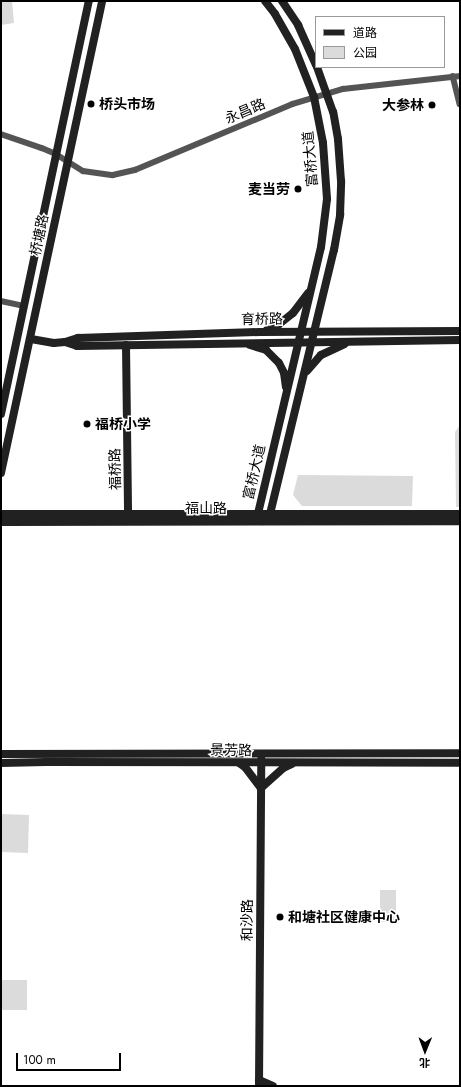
<!DOCTYPE html>
<meta charset="utf-8">
<style>
body{margin:0}
#map{position:relative;width:461px;height:1087px;overflow:hidden;background:#fff;font-family:Jost,"Noto Sans SC",sans-serif}
div>[style]{position:absolute}
[style*='--x']{left:calc(var(--x)*1px);top:calc(var(--y)*1px);width:calc(var(--w)*1px);rotate:calc(var(--a)*1deg)}
.green>*{inset:0;background:#dbdbdb}
.street>*{height:5.5px;margin:-2.75px;padding:0 2.75px;transform-origin:2.75px;border-radius:2.75px;background:#545454}
.secondary>*{height:8px;margin:-4px;padding:0 4px;transform-origin:4px;border-radius:4px;background:#212121}
.dots>*{width:11px;height:11px;translate:-50% -50%;box-sizing:border-box;border:2px solid #fff;border-radius:50%}
span{translate:-50% -50%;white-space:nowrap;text-align:center;line-height:1.15;-webkit-text-stroke:3px #fff;paint-order:stroke}
.poi-label{font-size:14px;color:#000;font-weight:700}
.left{translate:0 -50%;text-align:left}
.right{translate:-100% -50%;text-align:right}
.street-label{font-size:14px;color:#000}
.frame{position:absolute;inset:0;border:2px solid #000;pointer-events:none}
.legend{position:absolute;left:315px;top:16px;width:130px;height:52px;box-sizing:border-box;background:#fff;border:1px solid #999;margin:0;padding:5px 7px;list-style:none;font-size:12px;color:#000}
.legend li{display:flex;align-items:center;gap:8px;height:20px}
.legend b{width:20px;border:1px solid #999}
.north{position:absolute;left:405px;top:1031px;width:40px;height:40px;-webkit-text-stroke:3px #fff;paint-order:stroke;rotate:181deg;font-size:11px;font-weight:700;line-height:16px;text-align:center;color:#000}
.north::after{content:'';display:block;margin:auto;width:14px;height:18px;background:#000;clip-path:polygon(50% 0,100% 100%,50% 72%,0 100%)}
.scale{position:absolute;left:16px;top:1053px;width:105px;height:18px;box-sizing:border-box;border:2px solid #000;border-top:0;padding-left:5px;font-size:12px;line-height:14px;white-space:nowrap;color:#000;-webkit-text-stroke:3px #fff;paint-order:stroke}
</style>
<div id="map">
<div class="green">
<div style="clip-path:polygon(1px 1px,12px 1px,14px 23px,1px 25px)"></div>
<div style="clip-path:polygon(460px 425px,460px 507px,456px 507px,455px 432px)"></div>
<div style="clip-path:polygon(298px 475px,413px 476px,412px 506px,302px 506px,293px 495px)"></div>
<div style="clip-path:polygon(1px 814px,29px 815px,28px 853px,1px 852px)"></div>
<div style="clip-path:polygon(380px 890px,396px 890px,396px 922px,380px 922px)"></div>
<div style="clip-path:polygon(1px 980px,27px 980px,27px 1010px,1px 1010px)"></div>
</div>
<div class="street">
<div style="--x:453;--y:76;--w:29;--a:76"></div>
<div style="--x:1;--y:134;--w:43;--a:18.9"></div>
<div style="--x:42;--y:148;--w:15;--a:23"></div>
<div style="--x:56;--y:154;--w:32;--a:32"></div>
<div style="--x:83;--y:171;--w:30;--a:8"></div>
<div style="--x:113;--y:175;--w:23;--a:-13"></div>
<div style="--x:135;--y:170;--w:171;--a:-22.7"></div>
<div style="--x:293;--y:104;--w:52;--a:-16.7"></div>
<div style="--x:343;--y:89;--w:118;--a:-6.3"></div>
<div style="--x:1;--y:301;--w:24;--a:12"></div>
</div>
<div class="secondary">
<div style="--x:265;--y:1;--w:16;--a:52"></div>
<div style="--x:275;--y:14;--w:40;--a:60.3"></div>
<div style="--x:295;--y:49;--w:52;--a:68.4"></div>
<div style="--x:314;--y:97;--w:47;--a:78.9"></div>
<div style="--x:323;--y:143;--w:56;--a:85.9"></div>
<div style="--x:327;--y:199;--w:48;--a:97.1"></div>
<div style="--x:321;--y:247;--w:274;--a:103.3"></div>
<div style="--x:258;--y:514;--w:8;--a:60"></div>
<div style="--x:262;--y:521;--w:11;--a:-41"></div>
<div style="--x:270;--y:514;--w:272;--a:-76.4"></div>
<div style="--x:334;--y:250;--w:36;--a:-80"></div>
<div style="--x:340;--y:215;--w:34;--a:-88"></div>
<div style="--x:341;--y:181;--w:42;--a:-94.1"></div>
<div style="--x:338;--y:139;--w:27;--a:-100"></div>
<div style="--x:333;--y:112;--w:48;--a:-109.6"></div>
<div style="--x:282;--y:1;--w:29;--a:56"></div>
<div style="--x:298;--y:25;--w:44;--a:65.8"></div>
<div style="--x:267;--y:330;--w:12;--a:-24"></div>
<div style="--x:278;--y:325;--w:19;--a:-39"></div>
<div style="--x:293;--y:313;--w:25;--a:-53"></div>
<div style="--x:31;--y:339;--w:23;--a:10"></div>
<div style="--x:54;--y:343;--w:11;--a:-5"></div>
<div style="--x:65;--y:342;--w:14;--a:-17"></div>
<div style="--x:78;--y:338;--w:182;--a:-1.9"></div>
<div style="--x:260;--y:332;--w:200;--a:-0.3"></div>
<div style="--x:65;--y:342;--w:13;--a:18"></div>
<div style="--x:77;--y:346;--w:383;--a:-0.9"></div>
<div style="--x:126;--y:345;--w:173;--a:89.3"></div>
<div style="--x:250;--y:345;--w:17;--a:17"></div>
<div style="--x:266;--y:350;--w:18;--a:45"></div>
<div style="--x:279;--y:363;--w:11;--a:63"></div>
<div style="--x:284;--y:373;--w:14;--a:82"></div>
<div style="--x:307;--y:371;--w:21;--a:-49"></div>
<div style="--x:321;--y:355;--w:26;--a:-25"></div>
<div style="--x:1;--y:414;--w:422;--a:-78"></div>
<div style="--x:1;--y:473;--w:483;--a:-77.9"></div>
<div style="--x:1;--y:514;--w:459;--a:0"></div>
<div style="--x:1;--y:522;--w:459;--a:-0.1"></div>
<div style="--x:1;--y:754;--w:459;--a:-0.1"></div>
<div style="--x:1;--y:763;--w:45;--a:-1.3"></div>
<div style="--x:46;--y:762;--w:414;--a:0.1"></div>
<div style="--x:239;--y:763;--w:7;--a:34"></div>
<div style="--x:245;--y:767;--w:26;--a:53"></div>
<div style="--x:261;--y:788;--w:30;--a:-42"></div>
<div style="--x:283;--y:768;--w:10;--a:-24"></div>
<div style="--x:259;--y:1080;--w:15;--a:23"></div>
<div style="--x:259;--y:1086;--w:327;--a:-89.6"></div>
</div>
<div class="dots">
<div style="left:91px;top:104px;background:#000"></div>
<div style="left:432px;top:105px;background:#000"></div>
<div style="left:298px;top:189px;background:#000"></div>
<div style="left:87px;top:424px;background:#000"></div>
<div style="left:280px;top:917px;background:#000"></div>
</div>
<div class="poi-label">
<span class="left" style="left:99px;top:104px">桥头市场</span>
<span class="right" style="left:424px;top:105px">大参林</span>
<span class="right" style="left:290px;top:189px">麦当劳</span>
<span class="left" style="left:95px;top:424px">福桥小学</span>
<span class="left" style="left:288px;top:917px">和塘社区健康中心</span>
</div>
<div class="street-label">
<span style="left:245px;top:111px;rotate:-23deg">永昌路</span>
<span style="left:310px;top:159px;rotate:-95deg">富桥大道</span>
<span style="left:39px;top:235px;rotate:-78deg">桥塘路</span>
<span style="left:262px;top:319px;rotate:-1deg">育桥路</span>
<span style="left:115px;top:469px;rotate:-91deg">福桥路</span>
<span style="left:254px;top:472px;rotate:-77deg">富桥大道</span>
<span style="left:206px;top:508px">福山路</span>
<span style="left:231px;top:750px;rotate:1deg">景芳路</span>
<span style="left:247px;top:920px;rotate:-90deg">和沙路</span>
</div>
<div class="frame"></div>
<ul class="legend">
<li><b style="height:5px;background:#212121"></b>道路</li>
<li><b style="height:11px;background:#dbdbdb"></b>公园</li>
</ul>
<div class="north">北</div>
<div class="scale">100 m</div>
</div>
